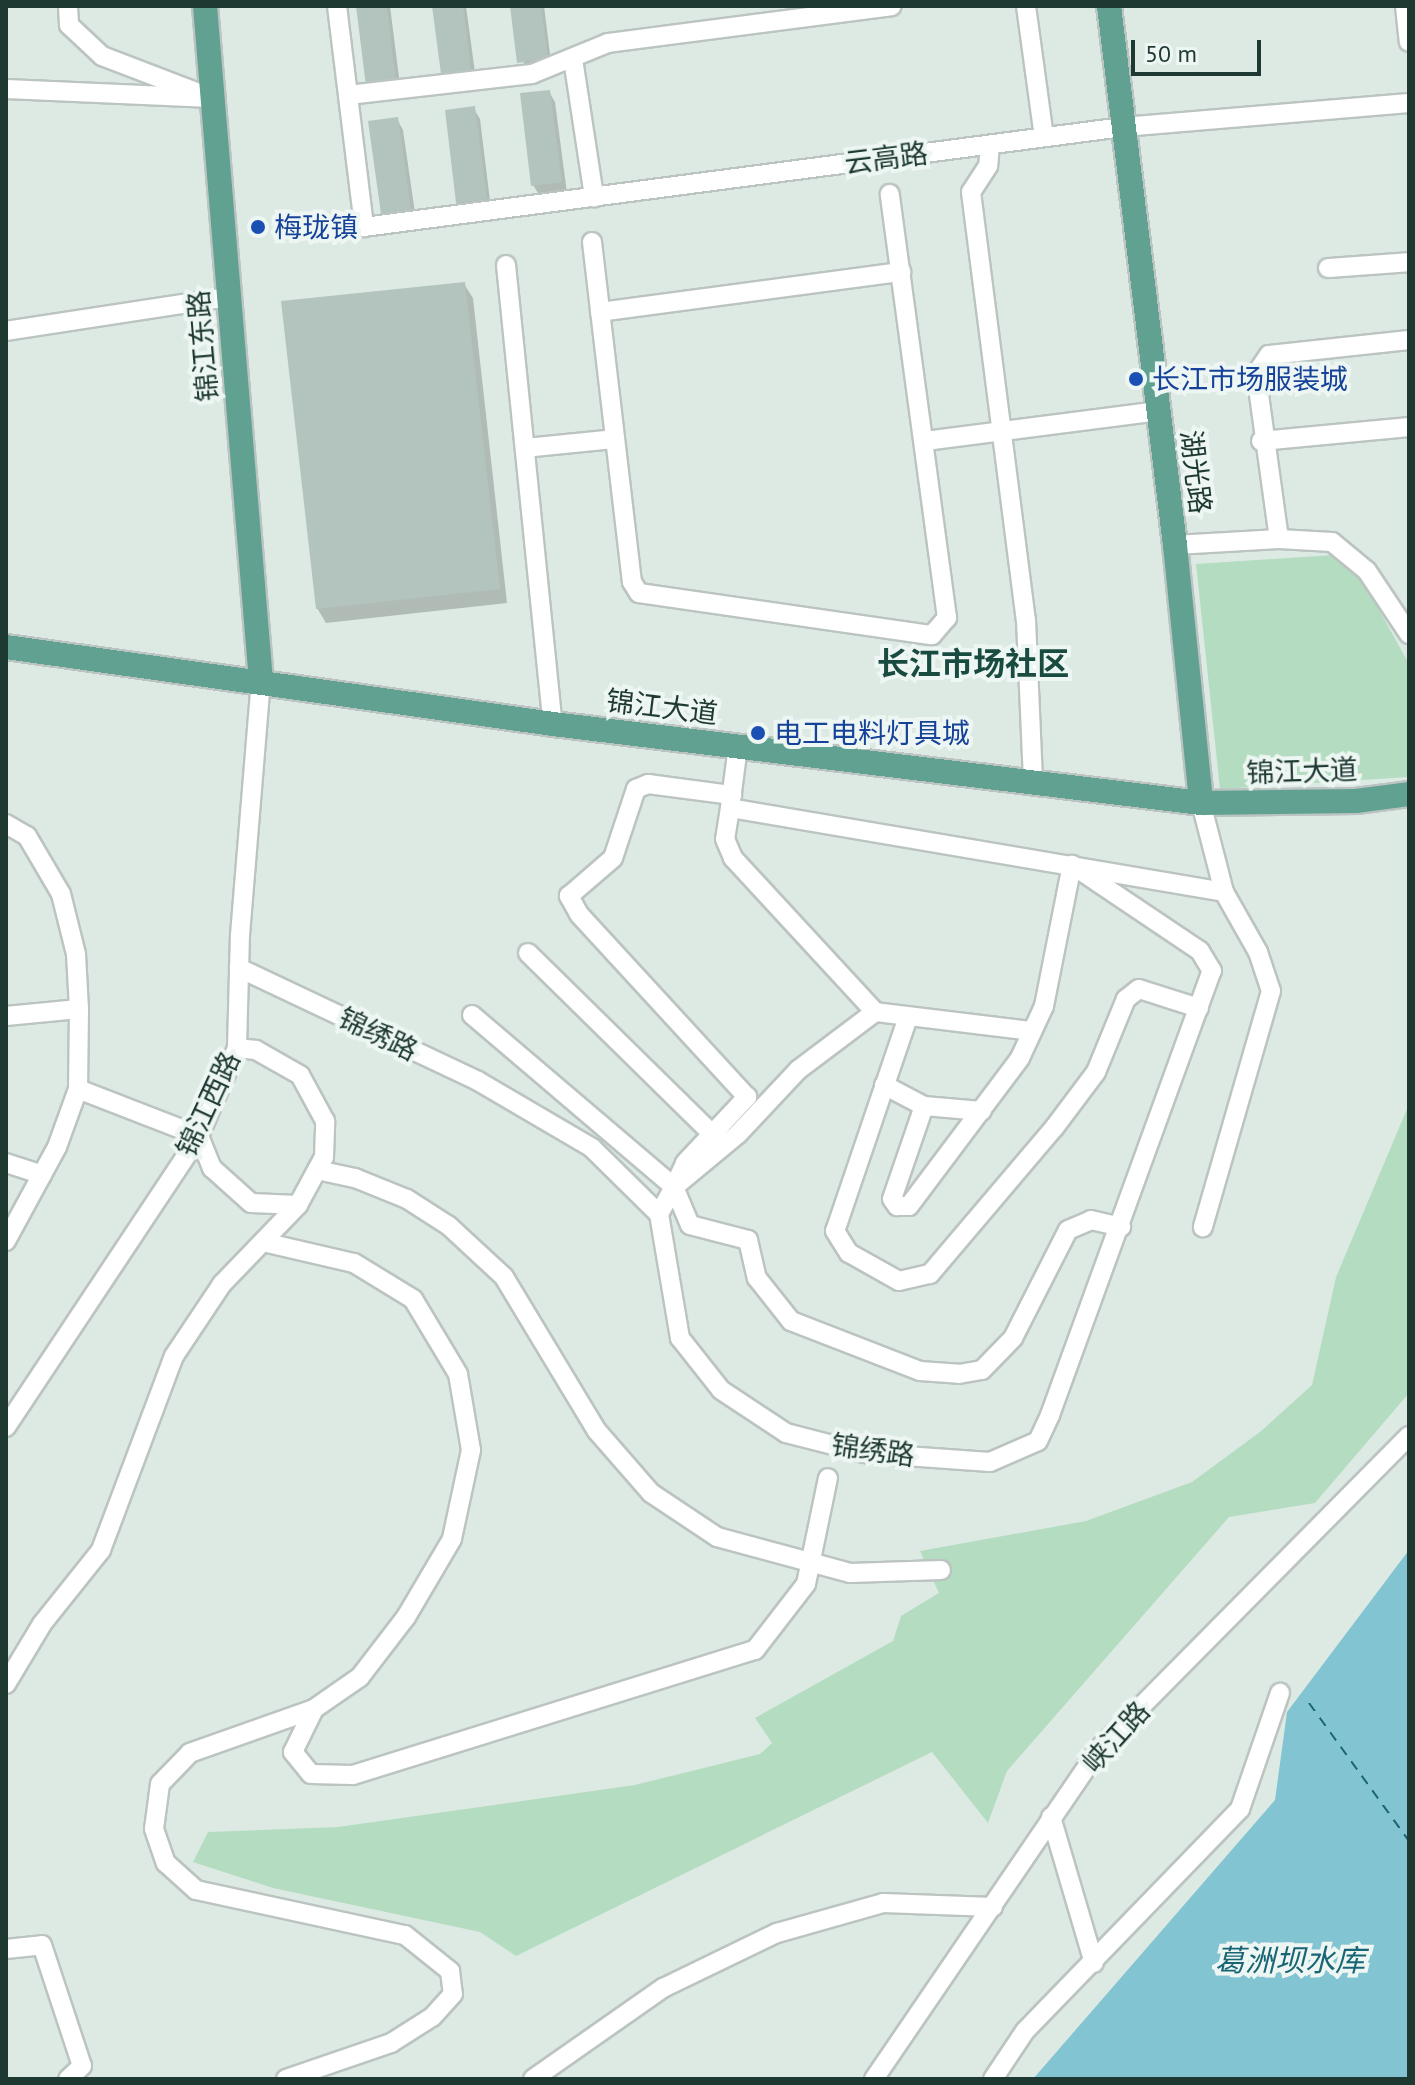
<!DOCTYPE html>
<meta charset="utf-8">
<style>
body{margin:0}
#map{position:relative;width:1415px;height:2085px;overflow:hidden;background:#ddeae4;font-family:"PT Sans","Noto Sans SC",sans-serif}
div>[style]{position:absolute}
[style*='--x']{left:calc(var(--x)*1px);top:calc(var(--y)*1px);width:calc(var(--w)*1px);rotate:calc(var(--a)*1deg)}
.green>*{inset:0;background:#b4dcc0}
.water>*{inset:0;background:#82c4d1}
.shadow>*{inset:0;background:#0003}
.ferry>*{height:2px;margin-top:-1px;transform-origin:0;background:repeating-linear-gradient(90deg,#186576 0 10px,transparent 0 18px)}
.building>*{inset:0;background:#b2c4bd}
.roads{filter:drop-shadow(2px 0 #bcc4c2) drop-shadow(-2px 0 #bcc4c2) drop-shadow(0 2px #bcc4c2) drop-shadow(0 -2px #bcc4c2)}
.minor>*{height:18px;margin:-9px;padding:0 9px;transform-origin:9px;border-radius:9px;background:#fff}
.major>*{height:24px;margin:-12px;padding:0 12px;transform-origin:12px;border-radius:12px;background:#60a191}
.dots>*{width:22px;height:22px;translate:-50% -50%;box-sizing:border-box;border:4px solid #edf6f2;border-radius:50%}
span{translate:-50% -50%;white-space:nowrap;text-align:center;line-height:1.15;-webkit-text-stroke:8px #edf6f2;paint-order:stroke}
.street-label{font-size:28px;color:#1e3932}
.transit-label{font-size:28px;color:#164399}
.left{translate:0 -50%;text-align:left}
.water-label{font-size:30px;color:#186576;font-style:italic}
.quarter-label{font-size:32px;color:#1a4b40;font-weight:700}
.frame{position:absolute;inset:0;border:8px solid #1e3932;pointer-events:none}
.scale{position:absolute;left:1131px;top:40px;width:130px;height:36px;box-sizing:border-box;border:4px solid #1e3932;border-top:0;padding-left:10px;font-size:24px;line-height:28px;white-space:nowrap;color:#1e3932;-webkit-text-stroke:6px #edf6f2;paint-order:stroke}
</style>
<div id="map">
<div class="green">
<div style="clip-path:polygon(1333px 555px,1363px 581px,1409px 664px,1409px 777px,1220px 789px,1196px 564px)"></div>
<div style="clip-path:polygon(1409px 1080px,1409px 1393px,1315px 1503px,1229px 1517px,1007px 1771px,988px 1823px,932px 1752px,516px 1956px,480px 1932px,273px 1888px,193px 1862px,208px 1832px,338px 1827px,635px 1785px,760px 1754px,772px 1743px,755px 1718px,893px 1641px,901px 1616px,939px 1593px,920px 1551px,1086px 1521px,1192px 1482px,1260px 1432px,1312px 1385px,1336px 1277px,1407px 1109px)"></div>
</div>
<div class="water">
<div style="clip-path:polygon(1409px 1550px,1409px 2079px,1033px 2079px,1275px 1800px,1287px 1712px)"></div>
</div>
<div class="shadow">
<div style="clip-path:polygon(358px 6px,390px 6px,401px 93px)"></div>
<div style="clip-path:polygon(434px 6px,466px 6px,476px 80px,449px 84px,443px 73px)"></div>
<div style="clip-path:polygon(512px 6px,544px 6px,552px 70px,526px 73px)"></div>
<div style="clip-path:polygon(549px 92px,555px 102px,567px 193px,540px 196px,533px 185px)"></div>
<div style="clip-path:polygon(474px 109px,480px 119px,491px 209px,464px 213px,458px 202px)"></div>
<div style="clip-path:polygon(397px 119px,403px 130px,416px 220px,389px 224px,382px 213px)"></div>
<div style="clip-path:polygon(464px 284px,473px 298px,507px 603px,326px 623px,317px 608px)"></div>
</div>
<div class="ferry">
<div style="--x:1309;--y:1703;--w:170;--a:54.1"></div>
</div>
<div class="building">
<div style="clip-path:polygon(356px 6px,387px 6px,396px 83px,366px 86px)"></div>
<div style="clip-path:polygon(432px 6px,463px 6px,471px 70px,441px 74px)"></div>
<div style="clip-path:polygon(510px 6px,541px 6px,548px 59px,517px 63px)"></div>
<div style="clip-path:polygon(550px 90px,562px 182px,531px 186px,520px 93px)"></div>
<div style="clip-path:polygon(475px 106px,487px 199px,456px 203px,445px 110px)"></div>
<div style="clip-path:polygon(398px 117px,411px 210px,381px 214px,368px 121px)"></div>
<div style="clip-path:polygon(465px 282px,500px 589px,316px 609px,281px 301px)"></div>
</div>
<div class="roads">
<div class="minor">
<div style="--x:68;--y:6;--w:19;--a:87"></div>
<div style="--x:69;--y:25;--w:45;--a:43.2"></div>
<div style="--x:102;--y:56;--w:104;--a:20.9"></div>
<div style="--x:337;--y:6;--w:223;--a:83"></div>
<div style="--x:364;--y:227;--w:766;--a:-7.51"></div>
<div style="--x:1123;--y:127;--w:287;--a:-4.8"></div>
<div style="--x:1026;--y:6;--w:132;--a:82.2"></div>
<div style="--x:1405;--y:6;--w:36;--a:84"></div>
<div style="--x:573;--y:59;--w:140;--a:81.3"></div>
<div style="--x:6;--y:89;--w:206;--a:2.5"></div>
<div style="--x:348;--y:95;--w:185;--a:-6.5"></div>
<div style="--x:532;--y:74;--w:82;--a:-22.2"></div>
<div style="--x:608;--y:43;--w:286;--a:-7.4"></div>
<div style="--x:990;--y:145;--w:21;--a:95"></div>
<div style="--x:988;--y:166;--w:31;--a:123"></div>
<div style="--x:971;--y:192;--w:432;--a:82.7"></div>
<div style="--x:1026;--y:620;--w:163;--a:87.5"></div>
<div style="--x:592;--y:242;--w:342;--a:83.3"></div>
<div style="--x:632;--y:582;--w:13;--a:58"></div>
<div style="--x:639;--y:593;--w:296;--a:8.2"></div>
<div style="--x:932;--y:635;--w:23;--a:-49"></div>
<div style="--x:947;--y:618;--w:428;--a:-97.7"></div>
<div style="--x:506;--y:265;--w:461;--a:84.2"></div>
<div style="--x:1328;--y:268;--w:81;--a:-4.2"></div>
<div style="--x:600;--y:312;--w:304;--a:-7.6"></div>
<div style="--x:6;--y:331;--w:226;--a:-8.7"></div>
<div style="--x:925;--y:441;--w:236;--a:-7.3"></div>
<div style="--x:1261;--y:441;--w:149;--a:-5.4"></div>
<div style="--x:525;--y:448;--w:90;--a:-5.7"></div>
<div style="--x:1279;--y:539;--w:167;--a:-97.9"></div>
<div style="--x:1256;--y:374;--w:23;--a:-56"></div>
<div style="--x:1269;--y:355;--w:141;--a:-6.1"></div>
<div style="--x:1175;--y:545;--w:104;--a:-3.3"></div>
<div style="--x:1279;--y:539;--w:53;--a:3.2"></div>
<div style="--x:1332;--y:542;--w:45;--a:39.6"></div>
<div style="--x:1367;--y:571;--w:76;--a:56.3"></div>
<div style="--x:738;--y:746;--w:63;--a:97.4"></div>
<div style="--x:730;--y:808;--w:501;--a:9.65"></div>
<div style="--x:1201;--y:803;--w:92;--a:75.5"></div>
<div style="--x:1224;--y:892;--w:69;--a:60.5"></div>
<div style="--x:1258;--y:952;--w:41;--a:71.6"></div>
<div style="--x:1271;--y:991;--w:246;--a:106.1"></div>
<div style="--x:730;--y:808;--w:31;--a:99"></div>
<div style="--x:725;--y:839;--w:21;--a:67"></div>
<div style="--x:733;--y:858;--w:209;--a:47.3"></div>
<div style="--x:875;--y:1012;--w:158;--a:6.9"></div>
<div style="--x:6;--y:824;--w:24;--a:30"></div>
<div style="--x:27;--y:836;--w:67;--a:59.6"></div>
<div style="--x:61;--y:894;--w:62;--a:76"></div>
<div style="--x:76;--y:954;--w:55;--a:86.9"></div>
<div style="--x:79;--y:1009;--w:80;--a:90.7"></div>
<div style="--x:78;--y:1089;--w:62;--a:109.9"></div>
<div style="--x:57;--y:1147;--w:107;--a:118.5"></div>
<div style="--x:528;--y:953;--w:258;--a:44.5"></div>
<div style="--x:239;--y:968;--w:264;--a:25.3"></div>
<div style="--x:478;--y:1081;--w:132;--a:30.4"></div>
<div style="--x:592;--y:1148;--w:94;--a:44.6"></div>
<div style="--x:659;--y:1214;--w:126;--a:80.4"></div>
<div style="--x:680;--y:1338;--w:66;--a:51.7"></div>
<div style="--x:721;--y:1390;--w:78;--a:33.5"></div>
<div style="--x:786;--y:1433;--w:81;--a:14.4"></div>
<div style="--x:864;--y:1453;--w:126;--a:4.1"></div>
<div style="--x:990;--y:1462;--w:52;--a:-23.6"></div>
<div style="--x:1038;--y:1441;--w:29;--a:-65"></div>
<div style="--x:1050;--y:1415;--w:473;--a:-70"></div>
<div style="--x:1212;--y:971;--w:23;--a:-121"></div>
<div style="--x:1200;--y:951;--w:154;--a:-146.1"></div>
<div style="--x:472;--y:1015;--w:265;--a:40.4"></div>
<div style="--x:674;--y:1187;--w:41;--a:67.2"></div>
<div style="--x:690;--y:1225;--w:60;--a:14.5"></div>
<div style="--x:748;--y:1240;--w:39;--a:77"></div>
<div style="--x:757;--y:1278;--w:55;--a:51.7"></div>
<div style="--x:791;--y:1321;--w:138;--a:21.2"></div>
<div style="--x:920;--y:1371;--w:39;--a:4"></div>
<div style="--x:959;--y:1374;--w:23;--a:-10"></div>
<div style="--x:982;--y:1370;--w:45;--a:-45.9"></div>
<div style="--x:1013;--y:1338;--w:121;--a:-63"></div>
<div style="--x:1068;--y:1230;--w:25;--a:-23"></div>
<div style="--x:1091;--y:1220;--w:31;--a:13"></div>
<div style="--x:6;--y:1016;--w:73;--a:-5.5"></div>
<div style="--x:908;--y:1017;--w:226;--a:108.8"></div>
<div style="--x:835;--y:1231;--w:26;--a:58"></div>
<div style="--x:849;--y:1253;--w:57;--a:29.2"></div>
<div style="--x:899;--y:1281;--w:32;--a:-13"></div>
<div style="--x:930;--y:1274;--w:192;--a:-49.7"></div>
<div style="--x:1054;--y:1128;--w:70;--a:-53.1"></div>
<div style="--x:1096;--y:1072;--w:79;--a:-67.7"></div>
<div style="--x:1126;--y:999;--w:16;--a:-38"></div>
<div style="--x:1139;--y:989;--w:63;--a:17.6"></div>
<div style="--x:884;--y:1085;--w:45;--a:27.7"></div>
<div style="--x:924;--y:1106;--w:58;--a:4.9"></div>
<div style="--x:78;--y:1089;--w:130;--a:21.2"></div>
<div style="--x:199;--y:1136;--w:35;--a:68"></div>
<div style="--x:212;--y:1168;--w:52;--a:41.9"></div>
<div style="--x:251;--y:1203;--w:47;--a:2.4"></div>
<div style="--x:924;--y:1106;--w:98;--a:109"></div>
<div style="--x:892;--y:1199;--w:9;--a:54"></div>
<div style="--x:897;--y:1206;--w:12;--a:0"></div>
<div style="--x:909;--y:1206;--w:185;--a:-53.1"></div>
<div style="--x:1020;--y:1058;--w:57;--a:-65.2"></div>
<div style="--x:1044;--y:1006;--w:144;--a:-78.8"></div>
<div style="--x:6;--y:1163;--w:38;--a:18"></div>
<div style="--x:317;--y:1170;--w:39;--a:12"></div>
<div style="--x:355;--y:1178;--w:56;--a:22"></div>
<div style="--x:407;--y:1199;--w:50;--a:32.7"></div>
<div style="--x:449;--y:1226;--w:75;--a:42.8"></div>
<div style="--x:504;--y:1277;--w:180;--a:58.9"></div>
<div style="--x:597;--y:1431;--w:82;--a:48.9"></div>
<div style="--x:651;--y:1493;--w:79;--a:33.7"></div>
<div style="--x:717;--y:1537;--w:138;--a:15.1"></div>
<div style="--x:850;--y:1573;--w:91;--a:-1.9"></div>
<div style="--x:674;--y:1187;--w:26;--a:-65"></div>
<div style="--x:685;--y:1163;--w:91;--a:-46.8"></div>
<div style="--x:747;--y:1097;--w:248;--a:-132.6"></div>
<div style="--x:579;--y:914;--w:21;--a:-119"></div>
<div style="--x:569;--y:896;--w:58;--a:-40.8"></div>
<div style="--x:613;--y:858;--w:73;--a:-71.6"></div>
<div style="--x:636;--y:789;--w:13;--a:-23"></div>
<div style="--x:648;--y:784;--w:85;--a:7.5"></div>
<div style="--x:659;--y:1214;--w:31;--a:-61"></div>
<div style="--x:674;--y:1187;--w:83;--a:-39.6"></div>
<div style="--x:738;--y:1134;--w:88;--a:-46.8"></div>
<div style="--x:798;--y:1070;--w:96;--a:-37"></div>
<div style="--x:263;--y:1242;--w:93;--a:13"></div>
<div style="--x:354;--y:1263;--w:69;--a:31.4"></div>
<div style="--x:413;--y:1299;--w:87;--a:59"></div>
<div style="--x:458;--y:1374;--w:77;--a:80.3"></div>
<div style="--x:471;--y:1450;--w:91;--a:102.1"></div>
<div style="--x:452;--y:1539;--w:91;--a:120.5"></div>
<div style="--x:406;--y:1617;--w:76;--a:127.5"></div>
<div style="--x:360;--y:1677;--w:56;--a:145.2"></div>
<div style="--x:314;--y:1709;--w:132;--a:160.5"></div>
<div style="--x:190;--y:1753;--w:43;--a:134.1"></div>
<div style="--x:160;--y:1784;--w:45;--a:97.6"></div>
<div style="--x:154;--y:1829;--w:36;--a:71"></div>
<div style="--x:166;--y:1863;--w:40;--a:42"></div>
<div style="--x:196;--y:1890;--w:214;--a:12.2"></div>
<div style="--x:405;--y:1935;--w:58;--a:38.7"></div>
<div style="--x:450;--y:1971;--w:23;--a:83"></div>
<div style="--x:453;--y:1994;--w:31;--a:132"></div>
<div style="--x:432;--y:2017;--w:49;--a:147.6"></div>
<div style="--x:391;--y:2043;--w:111;--a:161.1"></div>
<div style="--x:6;--y:1427;--w:349;--a:-56.4"></div>
<div style="--x:199;--y:1136;--w:96;--a:-66.6"></div>
<div style="--x:237;--y:1048;--w:113;--a:-88.5"></div>
<div style="--x:240;--y:935;--w:254;--a:-85.3"></div>
<div style="--x:6;--y:1684;--w:70;--a:-59"></div>
<div style="--x:42;--y:1624;--w:95;--a:-51.4"></div>
<div style="--x:101;--y:1550;--w:207;--a:-69.4"></div>
<div style="--x:174;--y:1356;--w:87;--a:-56.3"></div>
<div style="--x:222;--y:1284;--w:110;--a:-46.1"></div>
<div style="--x:298;--y:1205;--w:55;--a:-61.6"></div>
<div style="--x:324;--y:1157;--w:36;--a:-88"></div>
<div style="--x:325;--y:1121;--w:52;--a:-118.5"></div>
<div style="--x:300;--y:1075;--w:51;--a:-150.4"></div>
<div style="--x:256;--y:1050;--w:19;--a:-174"></div>
<div style="--x:314;--y:1709;--w:48;--a:116"></div>
<div style="--x:293;--y:1752;--w:28;--a:51"></div>
<div style="--x:311;--y:1774;--w:42;--a:1.4"></div>
<div style="--x:353;--y:1775;--w:421;--a:-17.3"></div>
<div style="--x:755;--y:1650;--w:83;--a:-52.3"></div>
<div style="--x:806;--y:1584;--w:108;--a:-78.3"></div>
<div style="--x:1051;--y:1817;--w:152;--a:73.6"></div>
<div style="--x:6;--y:1949;--w:36;--a:-6"></div>
<div style="--x:42;--y:1945;--w:127;--a:71.7"></div>
<div style="--x:82;--y:2066;--w:19;--a:137"></div>
<div style="--x:533;--y:2079;--w:159;--a:-35"></div>
<div style="--x:663;--y:1988;--w:127;--a:-25.8"></div>
<div style="--x:777;--y:1933;--w:110;--a:-15.8"></div>
<div style="--x:883;--y:1903;--w:110;--a:2.1"></div>
<div style="--x:874;--y:2079;--w:401;--a:-55.7"></div>
<div style="--x:1100;--y:1748;--w:439;--a:-45.3"></div>
<div style="--x:993;--y:2079;--w:58;--a:-56.3"></div>
<div style="--x:1025;--y:2031;--w:309;--a:-45.9"></div>
<div style="--x:1240;--y:1809;--w:123;--a:-71"></div>
</div>
<div class="major">
<div style="--x:205;--y:6;--w:678;--a:85.26"></div>
<div style="--x:1109;--y:6;--w:543;--a:83.02"></div>
<div style="--x:1175;--y:545;--w:259;--a:84.2"></div>
<div style="--x:6;--y:647;--w:552;--a:8.01"></div>
<div style="--x:553;--y:724;--w:653;--a:6.95"></div>
<div style="--x:1201;--y:803;--w:155;--a:-0.7"></div>
<div style="--x:1356;--y:801;--w:53;--a:-7.5"></div>
</div>
</div>
<div class="dots">
<div style="left:258px;top:227px;background:#1a4fb4"></div>
<div style="left:1136px;top:379px;background:#1a4fb4"></div>
<div style="left:758px;top:733px;background:#1a4fb4"></div>
</div>
<div class="street-label">
<span style="left:886px;top:158px;rotate:-7deg">云高路</span>
<span style="left:203px;top:346px;rotate:-95deg">锦江东路</span>
<span style="left:1196px;top:472px;rotate:83deg">湖光路</span>
<span style="left:662px;top:707px;rotate:7deg">锦江大道</span>
<span style="left:1302px;top:771px;rotate:-2deg">锦江大道</span>
<span style="left:378px;top:1034px;rotate:26deg">锦绣路</span>
<span style="left:208px;top:1104px;rotate:-65deg">锦江西路</span>
<span style="left:873px;top:1450px;rotate:8deg">锦绣路</span>
<span style="left:1116px;top:1737px;rotate:-48deg">峡江路</span>
</div>
<div class="transit-label">
<span class="left" style="left:274px;top:227px">梅珑镇</span>
<span class="left" style="left:1152px;top:379px">长江市场服装城</span>
<span class="left" style="left:774px;top:733px">电工电料灯具城</span>
</div>
<div class="water-label">
<span style="left:1290px;top:1960px">葛洲坝水库</span>
</div>
<div class="quarter-label">
<span style="left:973px;top:663px">长江市场社区</span>
</div>
<div class="frame"></div>
<div class="scale">50 m</div>
</div>
